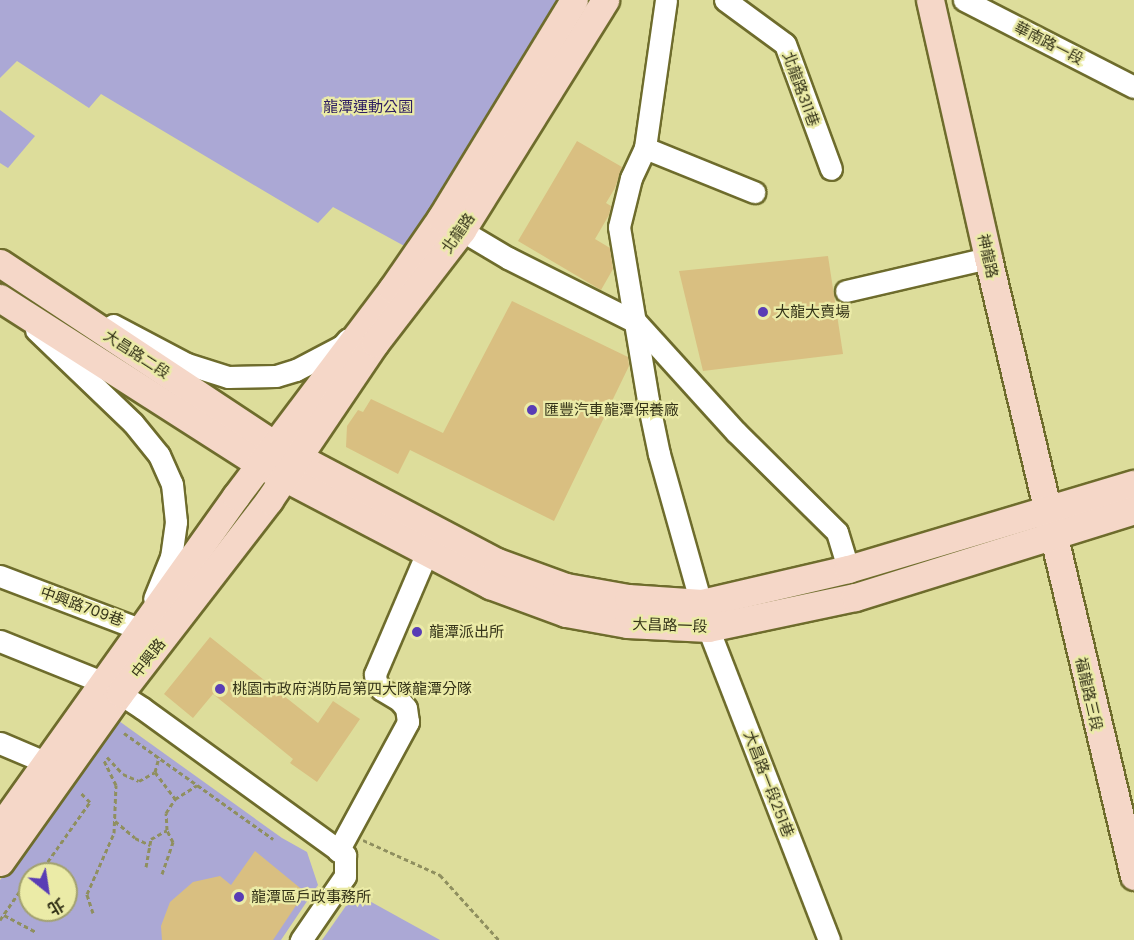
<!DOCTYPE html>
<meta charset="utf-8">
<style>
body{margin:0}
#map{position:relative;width:1134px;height:940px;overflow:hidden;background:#dddd9b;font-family:Poppins,"Noto Sans TC",sans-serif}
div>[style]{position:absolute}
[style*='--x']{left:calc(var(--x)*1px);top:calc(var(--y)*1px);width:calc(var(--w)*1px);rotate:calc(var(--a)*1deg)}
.green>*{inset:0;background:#aba8d5}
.building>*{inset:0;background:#d9bf81}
.path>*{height:3px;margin-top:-1.5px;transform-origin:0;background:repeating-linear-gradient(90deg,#8f8f5f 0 4.5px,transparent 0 7.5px)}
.roads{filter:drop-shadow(2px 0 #6e6c2c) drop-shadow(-2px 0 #6e6c2c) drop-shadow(0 2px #6e6c2c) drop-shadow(0 -2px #6e6c2c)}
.minor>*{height:21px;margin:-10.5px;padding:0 10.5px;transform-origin:10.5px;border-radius:10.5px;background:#fff}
.major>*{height:27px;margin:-13.5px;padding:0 13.5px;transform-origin:13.5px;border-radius:13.5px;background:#f5d7c8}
.dots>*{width:16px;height:16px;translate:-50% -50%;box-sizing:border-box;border:3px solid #ebeba7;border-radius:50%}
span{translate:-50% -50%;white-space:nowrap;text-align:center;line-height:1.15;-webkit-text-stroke:4.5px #ebeba7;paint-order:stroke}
.street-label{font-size:15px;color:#343318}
.park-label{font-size:15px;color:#2d1d61}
.poi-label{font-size:15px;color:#343318}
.left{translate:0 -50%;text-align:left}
.north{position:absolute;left:18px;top:862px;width:60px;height:60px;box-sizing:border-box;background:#ebeba7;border:2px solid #a2a16e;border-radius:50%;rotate:150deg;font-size:16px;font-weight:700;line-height:24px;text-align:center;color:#343318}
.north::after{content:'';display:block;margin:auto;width:21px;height:27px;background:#593db5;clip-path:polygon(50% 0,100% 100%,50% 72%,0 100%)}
</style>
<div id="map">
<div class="green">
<div style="clip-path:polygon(0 0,560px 0,408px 248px,333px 207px,318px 223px,101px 94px,89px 108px,17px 61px,0 78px)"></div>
<div style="clip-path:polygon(0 110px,35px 136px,8px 168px,0 163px)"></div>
<div style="clip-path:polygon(evenodd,119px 721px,282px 838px,307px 852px,318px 885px,281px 940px,0 940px,0 880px,119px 721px,30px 874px,66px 874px,66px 910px,30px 910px,30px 874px)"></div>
<div style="clip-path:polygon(355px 893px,440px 940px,322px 940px)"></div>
</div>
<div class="building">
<div style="clip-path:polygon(577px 141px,622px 167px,615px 188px,606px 203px,611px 206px,609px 215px,595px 239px,610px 248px,613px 269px,601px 290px,518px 241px)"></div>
<div style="clip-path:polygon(828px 256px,843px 354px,703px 371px,679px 271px)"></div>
<div style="clip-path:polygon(512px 301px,628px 357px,629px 366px,554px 521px,410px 450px,398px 474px,346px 447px,347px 426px,358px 410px,363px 412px,371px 399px,443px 433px)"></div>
<div style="clip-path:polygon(210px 637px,318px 723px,333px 701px,360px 719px,317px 782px,290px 763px,293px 759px,213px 694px,193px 718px,164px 694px)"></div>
<div style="clip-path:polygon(255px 851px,305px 892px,273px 940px,162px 940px,161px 926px,170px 902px,193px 882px,220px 876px,231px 885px)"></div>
</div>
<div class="path">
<div style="--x:124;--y:733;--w:183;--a:35.4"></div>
<div style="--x:107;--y:757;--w:23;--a:47"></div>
<div style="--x:123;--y:774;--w:17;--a:24"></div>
<div style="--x:139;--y:781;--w:18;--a:-29"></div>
<div style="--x:155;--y:772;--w:16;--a:-75"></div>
<div style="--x:155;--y:772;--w:34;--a:53"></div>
<div style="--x:115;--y:821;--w:26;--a:40"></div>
<div style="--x:135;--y:838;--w:17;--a:25"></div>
<div style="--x:363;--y:840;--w:85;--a:24.4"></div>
<div style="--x:440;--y:875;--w:88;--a:47.8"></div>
<div style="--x:146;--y:867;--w:28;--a:-80"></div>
<div style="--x:151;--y:839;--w:18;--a:-29"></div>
<div style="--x:39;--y:874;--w:88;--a:-54.7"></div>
<div style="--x:90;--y:802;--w:14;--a:-135"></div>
<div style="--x:162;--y:874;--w:34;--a:-71"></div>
<div style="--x:173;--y:842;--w:13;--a:-117"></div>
<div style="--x:167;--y:830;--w:17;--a:-93"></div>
<div style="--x:166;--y:813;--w:17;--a:-57"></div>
<div style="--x:175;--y:799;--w:26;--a:-32"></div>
<div style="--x:93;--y:913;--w:20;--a:-108"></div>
<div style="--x:87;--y:894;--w:67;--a:-66.1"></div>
<div style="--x:114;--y:833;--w:48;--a:-87.6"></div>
<div style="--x:116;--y:785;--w:28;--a:-116"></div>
<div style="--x:4;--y:915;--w:36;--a:28"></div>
<div style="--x:0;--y:920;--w:46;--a:-55.6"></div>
<div style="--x:26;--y:882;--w:4;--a:27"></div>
</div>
<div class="roads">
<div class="minor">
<div style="--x:666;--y:0;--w:149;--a:98.1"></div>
<div style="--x:645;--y:148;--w:33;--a:115"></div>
<div style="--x:631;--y:178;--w:50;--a:103.8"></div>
<div style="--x:619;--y:227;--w:176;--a:80.5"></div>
<div style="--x:648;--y:401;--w:54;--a:78.3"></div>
<div style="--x:659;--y:454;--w:181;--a:74.3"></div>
<div style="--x:708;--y:628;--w:335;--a:68.8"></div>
<div style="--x:725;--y:0;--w:74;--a:36.3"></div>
<div style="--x:785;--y:44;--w:133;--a:69.8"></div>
<div style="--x:964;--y:0;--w:191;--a:27.1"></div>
<div style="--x:645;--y:148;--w:118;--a:22"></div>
<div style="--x:449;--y:223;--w:69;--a:30.7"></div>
<div style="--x:508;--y:258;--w:144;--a:26.7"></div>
<div style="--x:637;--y:323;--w:147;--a:47.8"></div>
<div style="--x:736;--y:432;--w:142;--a:44.7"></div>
<div style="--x:837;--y:532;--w:39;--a:73"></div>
<div style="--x:846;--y:291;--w:146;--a:-13.1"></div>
<div style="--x:113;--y:325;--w:84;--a:27.8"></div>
<div style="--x:187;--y:364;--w:43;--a:17.6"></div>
<div style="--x:228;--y:377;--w:48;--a:-1.2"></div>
<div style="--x:276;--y:376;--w:21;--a:-17"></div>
<div style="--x:296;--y:370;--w:52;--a:-27.6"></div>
<div style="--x:342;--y:346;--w:9;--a:-49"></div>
<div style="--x:36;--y:330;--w:134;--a:43.8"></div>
<div style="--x:133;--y:423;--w:41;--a:50.9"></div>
<div style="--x:159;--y:455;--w:32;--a:66"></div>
<div style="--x:172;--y:484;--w:38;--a:84"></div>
<div style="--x:176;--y:522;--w:35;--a:98"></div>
<div style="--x:171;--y:557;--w:45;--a:112"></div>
<div style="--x:0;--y:576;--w:164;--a:20.8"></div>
<div style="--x:0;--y:641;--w:110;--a:21.9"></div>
<div style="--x:102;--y:682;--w:48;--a:33"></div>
<div style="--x:142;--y:708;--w:251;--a:35.9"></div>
<div style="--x:345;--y:855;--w:21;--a:90"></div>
<div style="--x:345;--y:876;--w:78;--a:124.5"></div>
<div style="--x:0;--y:743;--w:49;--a:22.9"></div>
<div style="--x:338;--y:851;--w:147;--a:-61.5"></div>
<div style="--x:408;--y:722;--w:14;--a:-98"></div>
<div style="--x:406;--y:708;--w:11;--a:-131"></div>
<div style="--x:399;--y:700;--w:21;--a:-149"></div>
<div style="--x:381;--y:689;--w:9;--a:-126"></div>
<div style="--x:376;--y:682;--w:8;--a:-97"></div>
<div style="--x:375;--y:674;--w:133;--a:-66.9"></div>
</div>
<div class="major">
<div style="--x:930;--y:0;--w:264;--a:77.3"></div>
<div style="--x:988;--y:258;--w:635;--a:76.71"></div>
<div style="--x:0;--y:263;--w:330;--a:33.5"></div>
<div style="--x:275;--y:445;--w:251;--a:27.8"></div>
<div style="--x:497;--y:562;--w:73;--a:19.9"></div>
<div style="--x:566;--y:587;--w:63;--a:10.1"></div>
<div style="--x:628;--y:598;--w:74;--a:3.9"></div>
<div style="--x:702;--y:603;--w:150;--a:-13.1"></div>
<div style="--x:848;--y:569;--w:298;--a:-16.6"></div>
<div style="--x:0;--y:298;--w:310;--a:32.6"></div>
<div style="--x:261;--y:465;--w:259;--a:27.7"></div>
<div style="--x:490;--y:585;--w:81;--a:20.2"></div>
<div style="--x:566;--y:613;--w:62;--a:10.2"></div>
<div style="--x:627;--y:624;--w:81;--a:2.8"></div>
<div style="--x:708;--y:628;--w:150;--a:-11.9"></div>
<div style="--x:855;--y:597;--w:292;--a:-17.3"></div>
<div style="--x:0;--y:827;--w:407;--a:-54.5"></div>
<div style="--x:236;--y:496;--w:259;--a:-53"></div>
<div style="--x:392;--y:289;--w:86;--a:-55.4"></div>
<div style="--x:441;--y:218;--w:255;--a:-58.6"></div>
<div style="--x:0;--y:862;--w:207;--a:-54.6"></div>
<div style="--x:120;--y:693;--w:244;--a:-52.3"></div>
<div style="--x:269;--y:500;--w:189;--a:-56"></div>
<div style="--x:375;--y:343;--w:143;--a:-52.4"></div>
<div style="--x:462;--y:230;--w:271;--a:-58.1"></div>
</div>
</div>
<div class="dots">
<div style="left:763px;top:312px;background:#593db5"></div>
<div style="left:532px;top:410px;background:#593db5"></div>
<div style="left:417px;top:632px;background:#593db5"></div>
<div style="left:220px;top:689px;background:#593db5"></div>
<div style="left:239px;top:897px;background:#593db5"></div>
</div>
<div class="street-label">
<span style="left:1049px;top:43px;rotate:27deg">華南路一段</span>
<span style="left:801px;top:89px;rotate:70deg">北龍路311巷</span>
<span style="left:458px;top:233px;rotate:-55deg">北龍路</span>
<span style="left:988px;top:256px;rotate:77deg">神龍路</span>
<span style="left:137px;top:354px;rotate:33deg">大昌路二段</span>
<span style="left:82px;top:606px;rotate:20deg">中興路709巷</span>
<span style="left:670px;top:625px;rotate:2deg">大昌路一段</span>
<span style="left:148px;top:658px;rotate:-52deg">中興路</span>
<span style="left:1089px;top:694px;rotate:77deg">福龍路三段</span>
<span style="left:769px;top:784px;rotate:69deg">大昌路一段251巷</span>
</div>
<div class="park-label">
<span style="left:368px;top:107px">龍潭運動公園</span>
</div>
<div class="poi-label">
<span class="left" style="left:775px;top:312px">大龍大賣場</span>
<span class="left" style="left:544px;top:410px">匯豐汽車龍潭保養廠</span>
<span class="left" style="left:429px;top:632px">龍潭派出所</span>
<span class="left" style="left:232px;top:689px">桃園市政府消防局第四大隊龍潭分隊</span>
<span class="left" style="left:251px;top:897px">龍潭區戶政事務所</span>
</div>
<div class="north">北</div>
</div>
